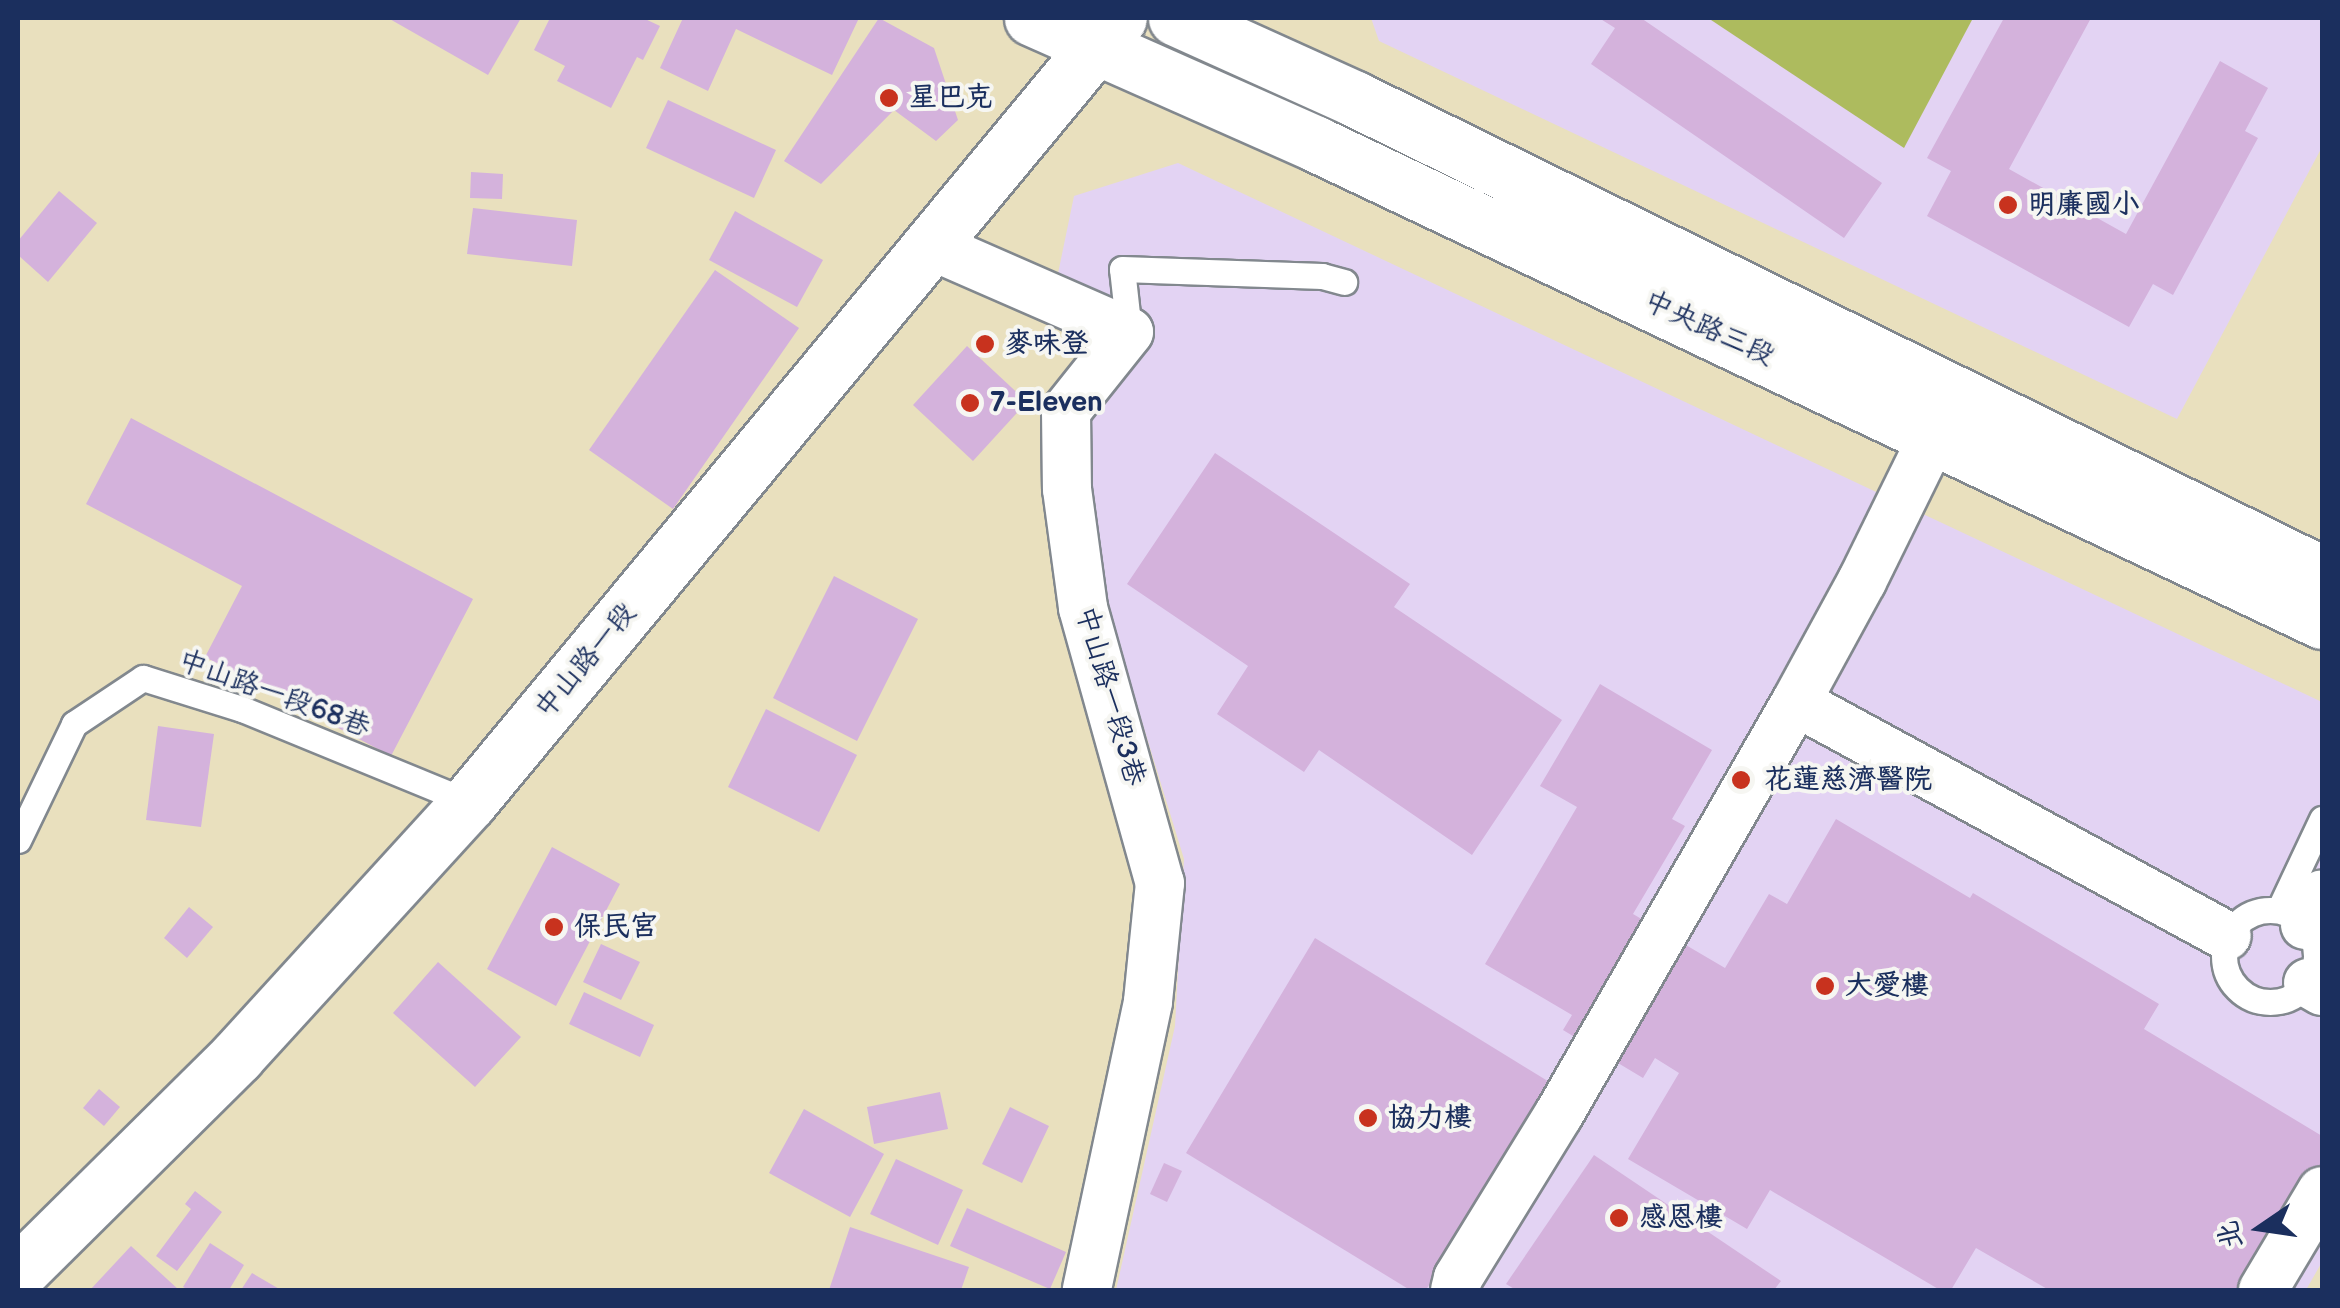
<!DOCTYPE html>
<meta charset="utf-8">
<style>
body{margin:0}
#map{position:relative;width:2340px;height:1308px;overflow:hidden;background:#e9e0be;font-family:"Balsamiq Sans","LXGW WenKai TC",sans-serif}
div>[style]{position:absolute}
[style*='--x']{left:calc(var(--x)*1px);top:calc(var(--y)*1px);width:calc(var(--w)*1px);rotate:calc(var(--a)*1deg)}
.built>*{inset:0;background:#e3d3f3}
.green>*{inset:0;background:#adbb5e}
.building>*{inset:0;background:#d4b2dc}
.roads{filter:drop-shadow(2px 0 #82888e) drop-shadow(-2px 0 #82888e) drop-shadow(0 2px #82888e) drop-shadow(0 -2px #82888e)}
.service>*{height:25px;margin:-12.5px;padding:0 12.5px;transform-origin:12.5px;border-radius:12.5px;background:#fff}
.service>.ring{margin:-12.5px;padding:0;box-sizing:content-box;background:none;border:25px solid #fff;border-radius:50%}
.minor>*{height:48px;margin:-24px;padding:0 24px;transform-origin:24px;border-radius:24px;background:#fff}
.tertiary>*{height:55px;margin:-27.5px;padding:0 27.5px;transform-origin:27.5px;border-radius:27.5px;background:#fff}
.dots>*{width:28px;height:28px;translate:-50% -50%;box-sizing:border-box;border:5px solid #f6f6f2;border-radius:50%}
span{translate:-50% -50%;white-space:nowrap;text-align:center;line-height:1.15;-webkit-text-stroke:8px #f6f6f2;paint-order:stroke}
.poi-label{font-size:28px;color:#1b2f5e;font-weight:700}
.left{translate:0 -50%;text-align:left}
.street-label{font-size:28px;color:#1b2f5e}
.frame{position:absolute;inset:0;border:20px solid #1b2f5e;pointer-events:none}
.north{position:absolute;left:2210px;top:1178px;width:100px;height:100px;-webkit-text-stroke:8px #f6f6f2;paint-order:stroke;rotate:257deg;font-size:28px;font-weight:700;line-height:40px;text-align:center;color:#1b2f5e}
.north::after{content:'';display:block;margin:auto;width:35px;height:45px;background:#1b2f5e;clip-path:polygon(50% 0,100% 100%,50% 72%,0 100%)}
</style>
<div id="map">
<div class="built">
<div style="clip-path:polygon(1371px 18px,2322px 18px,2322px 147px,2177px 419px,1379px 41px)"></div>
<div style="clip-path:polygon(1178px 163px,2322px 702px,2322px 1262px,2306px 1290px,1116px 1290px,1175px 1026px,1184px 859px,1113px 627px,1093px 517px,1082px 364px,1055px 288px,1074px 196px)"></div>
</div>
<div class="green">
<div style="clip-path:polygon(1708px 18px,1973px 18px,1904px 148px)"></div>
</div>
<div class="building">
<div style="clip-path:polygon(388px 18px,521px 18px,488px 75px)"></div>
<div style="clip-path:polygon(550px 18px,643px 18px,660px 26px,643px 60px,637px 57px,611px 108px,557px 81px,565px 66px,534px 50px)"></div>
<div style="clip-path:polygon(683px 18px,859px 18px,832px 75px,736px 29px,708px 91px,660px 68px)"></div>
<div style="clip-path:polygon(879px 18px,934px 48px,958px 120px,936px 141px,894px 110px,821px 184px,784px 161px)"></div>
<div style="clip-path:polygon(1599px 18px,1641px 18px,1882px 183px,1844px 238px,1591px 64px,1615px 28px)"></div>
<div style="clip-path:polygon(2004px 18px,2091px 18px,2009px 169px,2126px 234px,2220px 61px,2268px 88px,2245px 131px,2258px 138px,2173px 295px,2153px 284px,2129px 327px,1927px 216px,1951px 171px,1927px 158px)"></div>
<div style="clip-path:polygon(668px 100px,776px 150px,754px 198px,646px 148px)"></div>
<div style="clip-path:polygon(471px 172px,503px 174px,502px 199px,470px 198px)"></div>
<div style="clip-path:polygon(59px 191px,97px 223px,48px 282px,18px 255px,18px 241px)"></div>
<div style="clip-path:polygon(473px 208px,577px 220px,572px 266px,467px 254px)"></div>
<div style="clip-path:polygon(735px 211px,823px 260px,797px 307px,709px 260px)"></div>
<div style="clip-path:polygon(715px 270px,799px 328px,673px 509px,589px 450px)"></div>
<div style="clip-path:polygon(967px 346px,1027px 402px,973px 461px,913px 405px)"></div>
<div style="clip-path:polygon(131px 418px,473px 599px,391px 756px,205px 657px,242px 586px,86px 504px)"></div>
<div style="clip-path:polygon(1215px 453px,1410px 584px,1394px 607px,1562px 720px,1472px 855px,1319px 750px,1304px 772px,1217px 714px,1248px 666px,1127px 584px)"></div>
<div style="clip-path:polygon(834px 576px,918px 619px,857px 741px,773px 698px)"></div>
<div style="clip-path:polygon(1600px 684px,1712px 750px,1672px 819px,1685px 826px,1633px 914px,1725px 968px,1769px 894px,1787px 904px,1836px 819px,1970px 898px,1973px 893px,2159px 1004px,2144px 1029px,2322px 1136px,2322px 1168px,2251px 1290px,2049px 1290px,1976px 1248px,1951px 1290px,1940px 1290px,1770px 1190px,1747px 1229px,1628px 1159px,1679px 1073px,1655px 1058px,1643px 1078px,1563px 1030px,1572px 1015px,1485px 964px,1577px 807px,1540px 786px)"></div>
<div style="clip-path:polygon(766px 709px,857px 755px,819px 832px,728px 787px)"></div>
<div style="clip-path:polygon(158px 726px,214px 734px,201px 827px,146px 820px)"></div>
<div style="clip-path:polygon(552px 847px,620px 884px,556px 1006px,487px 969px)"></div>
<div style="clip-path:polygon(189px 907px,213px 927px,187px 958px,164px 938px)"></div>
<div style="clip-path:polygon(1315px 938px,1551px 1083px,1426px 1290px,1410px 1290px,1186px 1153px)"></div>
<div style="clip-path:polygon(601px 944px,640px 962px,621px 1000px,583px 982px)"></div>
<div style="clip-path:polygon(438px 962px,521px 1037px,475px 1087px,393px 1013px)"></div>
<div style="clip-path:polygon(584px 992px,654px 1025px,640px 1057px,569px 1024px)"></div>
<div style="clip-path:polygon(99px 1089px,120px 1107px,104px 1126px,83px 1108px)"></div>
<div style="clip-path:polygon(940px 1092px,948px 1129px,874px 1144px,867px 1107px)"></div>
<div style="clip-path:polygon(1010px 1107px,1049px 1126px,1022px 1183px,982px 1164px)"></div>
<div style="clip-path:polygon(804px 1109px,884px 1154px,850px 1217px,769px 1173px)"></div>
<div style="clip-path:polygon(1594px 1155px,1781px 1281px,1774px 1290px,1516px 1290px,1506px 1284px)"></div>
<div style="clip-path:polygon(896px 1159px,963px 1190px,938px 1245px,870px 1214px)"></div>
<div style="clip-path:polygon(1164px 1163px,1182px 1171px,1167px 1202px,1150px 1194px)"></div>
<div style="clip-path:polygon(195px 1191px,222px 1212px,177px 1271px,156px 1256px,191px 1209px,185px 1204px)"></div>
<div style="clip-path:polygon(967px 1208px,1066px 1252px,1050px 1289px,950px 1246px)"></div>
<div style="clip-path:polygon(850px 1227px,969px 1267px,961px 1290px,829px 1290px)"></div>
<div style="clip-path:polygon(210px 1243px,244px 1265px,229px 1290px,189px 1290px,183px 1287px)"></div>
<div style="clip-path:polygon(131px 1246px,179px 1290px,90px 1290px)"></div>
<div style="clip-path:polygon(252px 1273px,281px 1290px,241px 1290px)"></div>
</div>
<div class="roads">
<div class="service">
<div style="--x:1124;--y:336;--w:6;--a:-39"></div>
<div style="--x:1129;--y:332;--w:63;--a:-96.3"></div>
<div style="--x:1122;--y:269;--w:200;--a:2"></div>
<div style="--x:1322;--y:276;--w:23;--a:15"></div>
<div style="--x:18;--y:840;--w:129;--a:-64.2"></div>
<div style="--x:74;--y:724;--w:83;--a:-33.7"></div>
<div style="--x:143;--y:678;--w:104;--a:17.4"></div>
<div style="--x:242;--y:709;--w:245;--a:22.3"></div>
<div class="ring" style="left:2224px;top:910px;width:67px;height:67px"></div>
<div style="--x:2279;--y:910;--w:101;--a:-64.7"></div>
</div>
<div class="minor">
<div style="--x:930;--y:245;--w:217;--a:23.6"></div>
<div style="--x:1129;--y:332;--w:101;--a:128.6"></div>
<div style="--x:1066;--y:411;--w:78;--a:89.3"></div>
<div style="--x:1067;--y:489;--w:120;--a:82.3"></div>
<div style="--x:1083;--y:608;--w:286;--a:74.4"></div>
<div style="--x:1160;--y:883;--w:120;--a:95.8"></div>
<div style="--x:1148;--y:1002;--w:294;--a:102"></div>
<div style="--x:1796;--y:702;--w:490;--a:28.5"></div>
<div style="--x:2305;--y:925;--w:35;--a:-61"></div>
<div style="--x:2308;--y:983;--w:16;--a:30"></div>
<div style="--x:1455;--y:1290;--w:12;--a:-76"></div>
<div style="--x:1458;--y:1278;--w:193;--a:-58.4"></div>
<div style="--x:1559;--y:1114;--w:475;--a:-60.1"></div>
<div style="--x:1796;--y:702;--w:138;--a:-61.4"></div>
<div style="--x:1862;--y:581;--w:197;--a:-63.8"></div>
<div style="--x:2263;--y:1290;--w:115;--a:-59.2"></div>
</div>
<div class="tertiary">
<div style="--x:1032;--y:18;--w:311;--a:23.9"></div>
<div style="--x:1316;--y:144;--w:1113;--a:25.37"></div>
<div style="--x:1176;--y:18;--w:196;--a:24.3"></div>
<div style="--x:1355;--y:99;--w:1077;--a:26.16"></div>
<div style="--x:18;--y:1273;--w:308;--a:-44.7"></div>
<div style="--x:237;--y:1056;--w:344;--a:-47.6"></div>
<div style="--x:469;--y:802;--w:1018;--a:-50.34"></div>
</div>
</div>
<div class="dots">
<div style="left:889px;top:98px;background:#c8321e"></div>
<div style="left:2008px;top:205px;background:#c8321e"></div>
<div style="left:985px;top:344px;background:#c8321e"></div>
<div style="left:970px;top:403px;background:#c8321e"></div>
<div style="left:1741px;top:780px;background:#c8321e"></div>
<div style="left:554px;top:927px;background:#c8321e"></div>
<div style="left:1825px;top:986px;background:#c8321e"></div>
<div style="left:1368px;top:1118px;background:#c8321e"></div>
<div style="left:1619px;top:1218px;background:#c8321e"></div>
</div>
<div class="poi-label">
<span class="left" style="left:909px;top:98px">星巴克</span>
<span class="left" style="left:2028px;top:205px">明廉國小</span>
<span class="left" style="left:1005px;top:344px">麥味登</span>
<span class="left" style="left:990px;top:403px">7-Eleven</span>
<span class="left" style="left:1764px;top:780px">花蓮慈濟醫院</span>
<span class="left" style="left:574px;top:927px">保民宮</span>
<span class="left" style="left:1845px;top:986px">大愛樓</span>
<span class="left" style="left:1388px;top:1118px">協力樓</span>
<span class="left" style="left:1639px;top:1218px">感恩樓</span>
</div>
<div class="street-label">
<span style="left:1709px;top:329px;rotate:25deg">中央路三段</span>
<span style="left:586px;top:661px;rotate:-50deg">中山路一段</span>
<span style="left:274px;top:694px;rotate:20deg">中山路一段68巷</span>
<span style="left:1110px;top:696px;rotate:74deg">中山路一段3巷</span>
</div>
<div class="frame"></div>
<div class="north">北</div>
</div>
